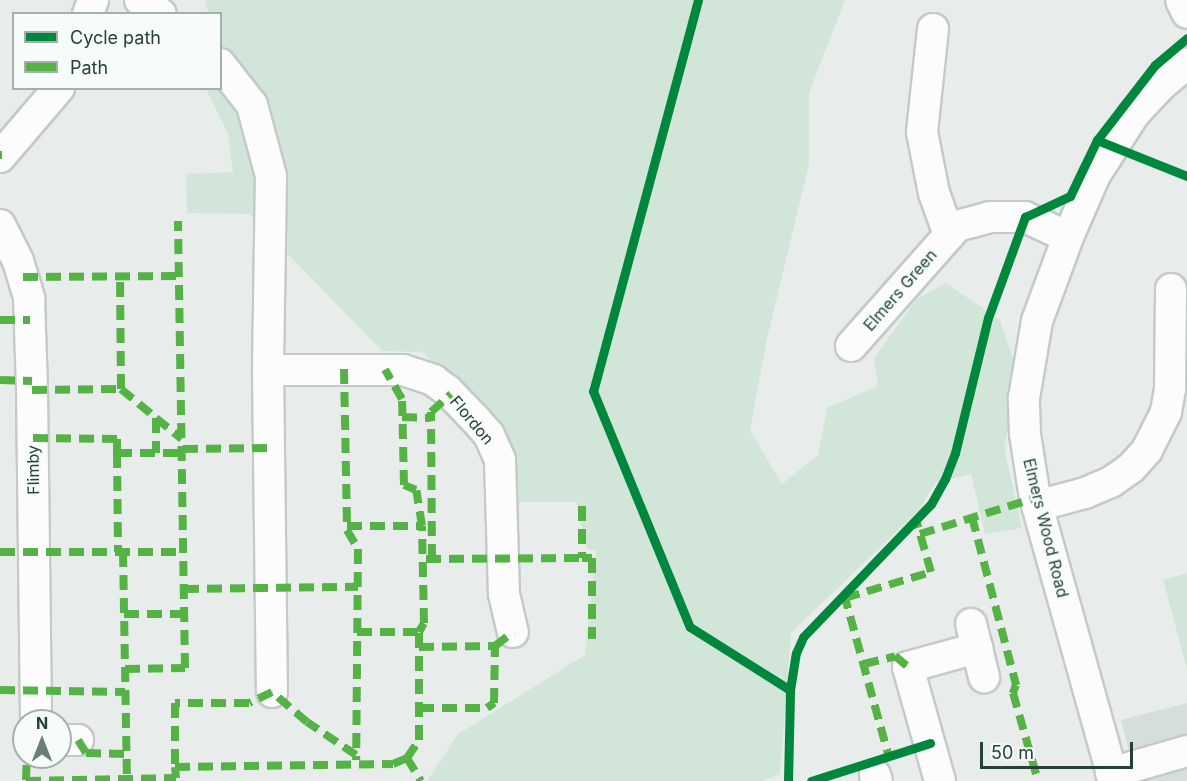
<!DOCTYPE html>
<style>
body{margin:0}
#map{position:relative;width:1187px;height:781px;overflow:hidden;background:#e8edeb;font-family:Inter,sans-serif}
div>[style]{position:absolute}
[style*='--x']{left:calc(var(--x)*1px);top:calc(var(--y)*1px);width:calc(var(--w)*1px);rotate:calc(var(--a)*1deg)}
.built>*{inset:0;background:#d6dedb}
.green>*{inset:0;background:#d1e6d8}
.roads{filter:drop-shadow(2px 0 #c5cac8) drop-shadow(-2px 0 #c5cac8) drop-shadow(0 2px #c5cac8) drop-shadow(0 -2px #c5cac8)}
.minor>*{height:30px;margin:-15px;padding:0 15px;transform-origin:15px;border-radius:15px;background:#fcfcfc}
.quiet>*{height:8px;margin-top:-4px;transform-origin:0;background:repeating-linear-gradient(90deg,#55b346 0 15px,transparent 0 23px)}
.cycleway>*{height:9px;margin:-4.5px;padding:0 4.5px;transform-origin:4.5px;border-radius:4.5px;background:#00873e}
span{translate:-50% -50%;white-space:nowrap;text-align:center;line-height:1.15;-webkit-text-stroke:5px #f7fbf9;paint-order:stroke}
.street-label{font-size:16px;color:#24423a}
.legend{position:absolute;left:12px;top:12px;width:210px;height:78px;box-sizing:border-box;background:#f7fbf9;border:2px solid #a3b1ad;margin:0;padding:8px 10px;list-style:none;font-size:18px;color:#24423a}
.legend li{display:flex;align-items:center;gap:12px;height:30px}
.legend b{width:30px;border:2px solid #a3b1ad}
.north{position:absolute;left:12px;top:709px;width:60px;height:60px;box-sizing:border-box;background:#f7fbf9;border:2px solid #a3b1ad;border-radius:50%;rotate:0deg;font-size:16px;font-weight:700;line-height:24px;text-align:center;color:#24423a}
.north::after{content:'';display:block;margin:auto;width:21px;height:27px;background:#697e78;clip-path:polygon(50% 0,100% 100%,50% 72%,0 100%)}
.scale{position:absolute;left:980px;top:742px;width:153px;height:27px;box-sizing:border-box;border:3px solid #24423a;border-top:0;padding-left:8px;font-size:18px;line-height:21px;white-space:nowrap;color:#24423a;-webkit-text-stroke:4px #f7fbf9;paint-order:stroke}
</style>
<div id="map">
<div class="built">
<div style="clip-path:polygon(1187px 703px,1187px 781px,1137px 781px,1121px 720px)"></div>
</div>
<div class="green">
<div style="clip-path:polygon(205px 0,845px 0,809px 93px,809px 164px,767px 339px,750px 430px,782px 484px,818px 455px,827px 408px,878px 386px,874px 358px,916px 300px,946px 283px,1000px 320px,1013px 358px,1012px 415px,1004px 447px,1022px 528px,985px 534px,971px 474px,936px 482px,919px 510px,791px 633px,780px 774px,762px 781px,427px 781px,458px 734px,585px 655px,596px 551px,587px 549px,576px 502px,512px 502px,491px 417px,422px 352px,382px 351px,249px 214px,187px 213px,186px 174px,233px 172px,228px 134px,206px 89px,220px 88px,220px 14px,208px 13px)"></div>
<div style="clip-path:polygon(1187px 573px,1187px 669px,1163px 580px)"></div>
</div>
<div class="roads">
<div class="minor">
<div style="--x:140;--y:0;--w:25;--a:34"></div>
<div style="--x:1181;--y:0;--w:14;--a:65"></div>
<div style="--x:88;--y:14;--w:15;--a:-70"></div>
<div style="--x:933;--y:29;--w:104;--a:96.1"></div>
<div style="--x:922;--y:132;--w:62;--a:78.9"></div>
<div style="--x:934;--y:193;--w:45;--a:70.3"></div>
<div style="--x:220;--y:64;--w:52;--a:52"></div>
<div style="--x:252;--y:105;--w:73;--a:75"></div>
<div style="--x:271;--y:176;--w:194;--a:90.9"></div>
<div style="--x:268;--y:370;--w:322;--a:89.3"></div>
<div style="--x:0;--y:157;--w:91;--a:-49.5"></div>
<div style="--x:0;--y:225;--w:40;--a:63.4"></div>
<div style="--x:18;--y:261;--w:39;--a:73"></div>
<div style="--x:29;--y:298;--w:92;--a:88.1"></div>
<div style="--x:32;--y:390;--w:331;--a:89.3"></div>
<div style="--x:851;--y:346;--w:160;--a:-48.5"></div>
<div style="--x:957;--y:226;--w:34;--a:-15"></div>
<div style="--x:990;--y:217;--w:35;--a:0"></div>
<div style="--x:1025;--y:217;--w:47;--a:24.9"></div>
<div style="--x:268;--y:370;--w:135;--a:0"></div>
<div style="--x:403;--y:370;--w:32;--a:18"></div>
<div style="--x:433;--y:380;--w:17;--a:36"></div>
<div style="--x:447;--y:390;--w:42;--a:46"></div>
<div style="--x:476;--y:420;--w:20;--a:49"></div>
<div style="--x:489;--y:435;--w:27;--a:66"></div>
<div style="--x:500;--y:460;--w:134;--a:88.3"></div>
<div style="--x:504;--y:594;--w:39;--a:77"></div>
<div style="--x:1037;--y:506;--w:50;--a:-15.2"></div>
<div style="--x:1085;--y:493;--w:28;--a:-23"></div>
<div style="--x:1111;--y:482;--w:24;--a:-35"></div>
<div style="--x:1131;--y:468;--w:24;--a:-48"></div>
<div style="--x:1147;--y:450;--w:42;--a:-63.4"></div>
<div style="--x:1166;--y:412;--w:23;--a:-80"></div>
<div style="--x:1170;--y:389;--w:100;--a:-89.4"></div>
<div style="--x:971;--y:624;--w:55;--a:76.2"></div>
<div style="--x:60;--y:740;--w:18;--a:0"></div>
<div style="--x:1111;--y:773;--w:79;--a:-16.1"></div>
<div style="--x:875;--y:775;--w:6;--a:72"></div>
<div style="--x:940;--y:781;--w:118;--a:-105.7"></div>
<div style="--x:908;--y:667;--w:72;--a:-15.4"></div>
<div style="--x:1114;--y:781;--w:294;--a:-105.6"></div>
<div style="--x:1035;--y:498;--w:65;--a:-98.9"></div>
<div style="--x:1025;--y:434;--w:36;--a:-92"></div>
<div style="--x:1024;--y:398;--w:78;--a:-80.4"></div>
<div style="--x:1037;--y:321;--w:90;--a:-69.7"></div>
<div style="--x:1068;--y:237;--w:68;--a:-66.5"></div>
<div style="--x:1095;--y:175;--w:72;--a:-57.4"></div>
<div style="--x:1134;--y:114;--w:38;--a:-47"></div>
<div style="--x:1160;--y:86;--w:35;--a:-40"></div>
</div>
</div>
<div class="quiet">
<div style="--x:0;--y:155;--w:2;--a:0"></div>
<div style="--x:23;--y:277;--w:157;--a:-0.4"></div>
<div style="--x:0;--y:320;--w:30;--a:0"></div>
<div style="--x:344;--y:369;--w:161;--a:88.9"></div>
<div style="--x:347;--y:530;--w:22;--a:60"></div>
<div style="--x:358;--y:549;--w:211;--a:90.5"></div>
<div style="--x:0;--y:380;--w:32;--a:2"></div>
<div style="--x:121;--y:389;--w:45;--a:39.6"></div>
<div style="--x:156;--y:418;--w:35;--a:90"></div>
<div style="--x:32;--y:390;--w:89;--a:-0.6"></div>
<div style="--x:121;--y:389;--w:113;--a:-90.5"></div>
<div style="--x:402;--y:417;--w:29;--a:2"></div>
<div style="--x:156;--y:418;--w:33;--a:39"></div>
<div style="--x:33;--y:438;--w:84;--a:0.7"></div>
<div style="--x:117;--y:439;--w:14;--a:90"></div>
<div style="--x:117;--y:453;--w:66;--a:0"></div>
<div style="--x:183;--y:449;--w:86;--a:-0.7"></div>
<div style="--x:117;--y:453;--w:99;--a:89.4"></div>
<div style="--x:582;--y:506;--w:52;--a:90"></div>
<div style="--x:582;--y:558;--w:10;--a:0"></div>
<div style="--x:592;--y:558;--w:81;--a:90"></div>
<div style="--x:972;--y:517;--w:174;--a:75.3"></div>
<div style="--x:1016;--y:685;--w:9;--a:111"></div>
<div style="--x:1013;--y:693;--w:91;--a:74.1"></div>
<div style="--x:347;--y:526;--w:75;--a:0"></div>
<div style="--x:920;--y:534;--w:121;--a:-17.4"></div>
<div style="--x:0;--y:552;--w:184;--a:0"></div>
<div style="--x:123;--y:552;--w:227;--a:89"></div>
<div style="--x:426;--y:559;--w:156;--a:-0.4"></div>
<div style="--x:432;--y:559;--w:147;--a:-90.4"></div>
<div style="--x:431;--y:412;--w:27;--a:-42"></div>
<div style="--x:184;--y:589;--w:174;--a:-0.7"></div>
<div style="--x:844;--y:594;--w:169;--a:74.6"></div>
<div style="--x:845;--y:598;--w:90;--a:-16.8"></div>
<div style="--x:931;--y:572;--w:54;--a:-106.1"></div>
<div style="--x:124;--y:614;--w:61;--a:0"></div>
<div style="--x:357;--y:632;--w:62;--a:0"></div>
<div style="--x:419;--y:647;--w:76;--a:-0.8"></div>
<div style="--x:864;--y:664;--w:32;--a:-14"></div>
<div style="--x:895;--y:656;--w:17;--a:40"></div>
<div style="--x:125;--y:669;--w:60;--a:-1"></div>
<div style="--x:185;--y:668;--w:447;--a:-90.9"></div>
<div style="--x:0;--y:690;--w:125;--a:0.9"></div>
<div style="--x:419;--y:708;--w:68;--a:0"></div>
<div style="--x:487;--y:708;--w:9;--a:-36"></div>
<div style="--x:494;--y:703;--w:57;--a:-89"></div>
<div style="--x:495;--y:646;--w:23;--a:-38"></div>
<div style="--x:78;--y:740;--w:15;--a:58"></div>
<div style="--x:86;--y:753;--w:40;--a:1.4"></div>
<div style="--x:356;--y:755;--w:59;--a:-146"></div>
<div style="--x:307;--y:722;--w:46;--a:-139.4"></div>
<div style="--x:272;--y:692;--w:25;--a:154"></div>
<div style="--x:249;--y:703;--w:74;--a:180"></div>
<div style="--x:175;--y:703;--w:64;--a:90"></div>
<div style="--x:175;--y:767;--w:218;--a:-0.8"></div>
<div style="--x:393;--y:764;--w:15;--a:-23"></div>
<div style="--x:407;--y:758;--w:22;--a:-56"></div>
<div style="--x:419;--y:740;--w:108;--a:-90"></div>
<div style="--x:419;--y:632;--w:10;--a:-61"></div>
<div style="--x:424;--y:623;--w:97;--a:-91.2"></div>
<div style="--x:422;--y:526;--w:36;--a:-99"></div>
<div style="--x:416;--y:490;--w:13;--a:-157"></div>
<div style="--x:404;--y:485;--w:86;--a:-91.3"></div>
<div style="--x:402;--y:399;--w:34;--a:-120"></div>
<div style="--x:407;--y:758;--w:27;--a:59"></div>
<div style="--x:26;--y:780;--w:23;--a:-88"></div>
<div style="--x:26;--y:781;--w:150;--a:-1.1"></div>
<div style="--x:176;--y:778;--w:11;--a:-95"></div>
</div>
<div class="cycleway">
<div style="--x:698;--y:0;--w:405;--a:105"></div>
<div style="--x:593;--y:391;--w:255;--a:67.7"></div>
<div style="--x:690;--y:627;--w:118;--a:32.2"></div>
<div style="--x:1097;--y:140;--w:97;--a:21.8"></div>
<div style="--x:788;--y:781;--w:91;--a:-88.7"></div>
<div style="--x:790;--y:690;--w:37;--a:-81"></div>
<div style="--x:796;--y:653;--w:17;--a:-66"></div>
<div style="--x:803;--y:637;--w:185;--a:-46.1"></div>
<div style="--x:931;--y:504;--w:29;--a:-61"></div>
<div style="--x:945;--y:479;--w:28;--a:-69"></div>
<div style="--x:955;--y:453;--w:139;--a:-76.3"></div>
<div style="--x:988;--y:318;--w:108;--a:-69.9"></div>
<div style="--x:1025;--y:217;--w:50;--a:-25"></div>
<div style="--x:1070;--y:196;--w:62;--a:-64.3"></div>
<div style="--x:1097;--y:140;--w:95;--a:-52.3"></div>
<div style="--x:1155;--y:65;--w:42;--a:-40.2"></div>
<div style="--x:811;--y:781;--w:125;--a:-17.7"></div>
</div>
<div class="street-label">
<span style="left:900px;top:290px;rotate:-49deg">Elmers Green</span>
<span style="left:472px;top:420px;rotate:50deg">Flordon</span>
<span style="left:33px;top:470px;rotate:-91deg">Flimby</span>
<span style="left:1046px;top:528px;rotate:76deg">Elmers Wood Road</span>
</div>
<ul class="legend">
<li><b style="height:8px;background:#00873e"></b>Cycle path</li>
<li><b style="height:8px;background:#55b346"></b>Path</li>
</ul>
<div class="north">N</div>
<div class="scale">50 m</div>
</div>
